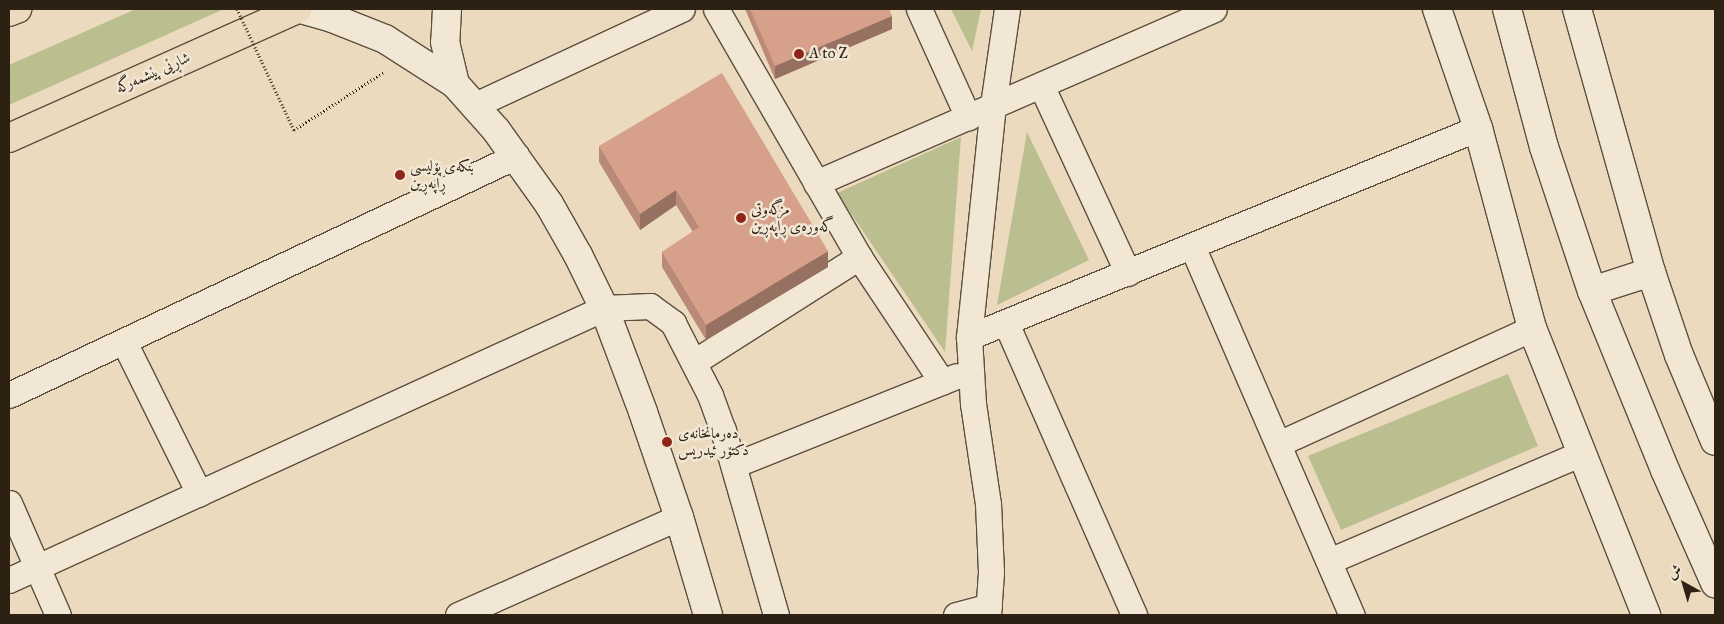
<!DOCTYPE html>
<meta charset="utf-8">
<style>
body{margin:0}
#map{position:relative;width:1724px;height:624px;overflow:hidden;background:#ebdabe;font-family:"IM FELL Great Primer",Amiri,serif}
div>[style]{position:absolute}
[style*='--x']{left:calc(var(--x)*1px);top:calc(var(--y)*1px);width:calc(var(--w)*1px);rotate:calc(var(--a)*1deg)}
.green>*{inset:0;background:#bbbe8f}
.path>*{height:3px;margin-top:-1.5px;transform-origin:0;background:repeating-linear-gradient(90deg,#2c2113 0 1px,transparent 0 3.5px)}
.roads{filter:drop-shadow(1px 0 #5c4f3e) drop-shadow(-1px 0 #5c4f3e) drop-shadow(0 1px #5c4f3e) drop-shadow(0 -1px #5c4f3e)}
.minor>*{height:25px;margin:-12.5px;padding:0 12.5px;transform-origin:12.5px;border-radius:12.5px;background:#f2e7d5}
.tertiary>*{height:28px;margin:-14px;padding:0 14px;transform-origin:14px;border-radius:14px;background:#f2e7d5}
.secondary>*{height:28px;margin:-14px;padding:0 14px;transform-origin:14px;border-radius:14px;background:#f2e7d5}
.trunk>*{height:28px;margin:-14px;padding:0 14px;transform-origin:14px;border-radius:14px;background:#ebdabe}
.path-bridge>*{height:3px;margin-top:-1.5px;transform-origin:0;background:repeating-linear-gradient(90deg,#2c2113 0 1px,transparent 0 3.5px)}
.wall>*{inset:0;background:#b88a77}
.shaded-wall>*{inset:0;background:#967061}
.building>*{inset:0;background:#d6a08a}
.dots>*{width:14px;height:14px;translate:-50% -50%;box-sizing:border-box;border:2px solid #f2e7d5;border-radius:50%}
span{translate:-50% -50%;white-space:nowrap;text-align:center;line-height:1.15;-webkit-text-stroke:5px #f2e7d5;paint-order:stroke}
.poi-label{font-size:15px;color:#2c2113}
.left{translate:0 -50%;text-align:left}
.street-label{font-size:15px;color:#2c2113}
.frame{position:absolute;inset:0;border:10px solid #2c2113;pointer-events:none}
.north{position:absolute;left:1659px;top:559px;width:50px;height:50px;-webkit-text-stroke:4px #f2e7d5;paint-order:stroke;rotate:321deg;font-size:14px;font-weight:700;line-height:20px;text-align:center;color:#2c2113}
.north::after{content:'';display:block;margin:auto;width:18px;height:22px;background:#2c2113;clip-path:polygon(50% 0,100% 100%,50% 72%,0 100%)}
</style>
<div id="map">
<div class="green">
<div style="clip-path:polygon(136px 9px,224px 9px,9px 105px,9px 65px)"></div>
<div style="clip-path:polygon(951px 9px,981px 9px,972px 51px)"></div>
<div style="clip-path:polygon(1027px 132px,1089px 260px,997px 305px)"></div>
<div style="clip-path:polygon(961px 137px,945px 352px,837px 193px)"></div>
<div style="clip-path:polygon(1508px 374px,1538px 446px,1341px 530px,1308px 456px)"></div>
</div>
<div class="path">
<div style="--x:294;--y:130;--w:107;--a:-32.8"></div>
</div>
<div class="roads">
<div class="minor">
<div style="--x:716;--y:9;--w:286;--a:60"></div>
<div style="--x:859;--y:257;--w:150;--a:56.4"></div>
<div style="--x:919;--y:9;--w:119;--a:65.6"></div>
<div style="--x:1041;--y:85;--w:207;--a:65.2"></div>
<div style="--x:475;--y:105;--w:228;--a:-24.9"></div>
<div style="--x:816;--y:183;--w:434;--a:-23.6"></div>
<div style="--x:1192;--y:246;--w:402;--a:66.6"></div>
<div style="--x:1006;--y:323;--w:319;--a:66.3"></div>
<div style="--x:969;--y:337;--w:550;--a:-22.32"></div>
<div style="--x:124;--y:342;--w:169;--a:63.6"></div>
<div style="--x:694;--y:362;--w:196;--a:-32.5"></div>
<div style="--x:9;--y:395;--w:561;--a:-25.24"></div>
<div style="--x:1278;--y:444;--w:279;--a:-24.5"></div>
<div style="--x:734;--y:465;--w:239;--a:-21.8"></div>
<div style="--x:9;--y:503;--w:122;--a:66.4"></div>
<div style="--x:1329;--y:561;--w:275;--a:-23.1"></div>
<div style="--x:9;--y:580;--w:654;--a:-24.57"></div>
<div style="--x:604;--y:308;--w:46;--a:-2.5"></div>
<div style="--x:650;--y:306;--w:29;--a:36"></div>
<div style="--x:673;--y:323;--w:81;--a:62.8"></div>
<div style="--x:710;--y:395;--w:37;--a:70"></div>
<div style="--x:723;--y:430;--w:192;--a:74"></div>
<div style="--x:458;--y:615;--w:242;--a:-23.9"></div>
<div style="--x:956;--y:615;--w:34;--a:-15"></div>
<div style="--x:988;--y:615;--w:43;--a:-86"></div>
<div style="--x:991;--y:572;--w:68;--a:-92.5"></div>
<div style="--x:988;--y:504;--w:101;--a:-98.5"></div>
<div style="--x:973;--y:404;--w:67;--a:-93.4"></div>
<div style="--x:969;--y:337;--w:233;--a:-84.1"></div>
<div style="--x:993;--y:105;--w:97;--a:-81.7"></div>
</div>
<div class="tertiary">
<div style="--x:301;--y:9;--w:32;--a:16"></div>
<div style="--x:332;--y:18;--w:57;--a:21.6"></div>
<div style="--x:385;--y:39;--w:83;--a:32.7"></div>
<div style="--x:455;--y:84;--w:62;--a:48.3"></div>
<div style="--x:496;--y:130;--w:91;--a:54.4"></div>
<div style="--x:549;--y:204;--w:59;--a:60.4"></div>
<div style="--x:578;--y:255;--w:59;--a:63.9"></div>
<div style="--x:604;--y:308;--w:111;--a:69.4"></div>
<div style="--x:643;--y:412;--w:111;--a:71.1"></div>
<div style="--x:679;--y:517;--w:102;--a:73.5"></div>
<div style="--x:447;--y:9;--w:33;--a:93"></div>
<div style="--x:445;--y:42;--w:43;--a:76.6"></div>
<div style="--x:1437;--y:9;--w:126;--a:71"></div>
<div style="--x:1478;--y:128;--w:207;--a:74.9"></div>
<div style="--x:1532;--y:328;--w:309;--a:68.3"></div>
</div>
<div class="secondary">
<div style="--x:1507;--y:9;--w:143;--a:75"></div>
<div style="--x:1544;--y:147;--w:152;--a:71.6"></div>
<div style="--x:1592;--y:291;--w:193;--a:67.8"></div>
<div style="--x:1665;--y:470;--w:124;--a:66.1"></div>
<div style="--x:1577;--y:9;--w:273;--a:74.3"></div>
<div style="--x:1651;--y:272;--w:88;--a:71.4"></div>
<div style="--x:1679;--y:355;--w:93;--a:67.3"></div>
<div style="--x:1592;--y:291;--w:62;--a:-17.9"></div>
</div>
<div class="trunk">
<div style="--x:9;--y:12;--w:9;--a:-21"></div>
<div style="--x:9;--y:138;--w:316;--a:-24.1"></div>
</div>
</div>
<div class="path-bridge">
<div style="--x:237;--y:9;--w:134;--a:64.8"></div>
</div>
<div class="wall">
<div style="clip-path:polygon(745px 9px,889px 9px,892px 29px,775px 79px)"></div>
<div style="clip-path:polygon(599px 146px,828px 267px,706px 340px,662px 267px,662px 252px,693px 232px,676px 205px,640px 230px,599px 162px)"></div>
</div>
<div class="shaded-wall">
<div style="clip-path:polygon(892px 16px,892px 29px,775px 79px,775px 66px)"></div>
<div style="clip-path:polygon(676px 190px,676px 205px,640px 230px,640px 214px)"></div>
<div style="clip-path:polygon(828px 251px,828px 267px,706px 340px,706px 325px)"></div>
</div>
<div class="building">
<div style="clip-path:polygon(750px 9px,889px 9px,892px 16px,775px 66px)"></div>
<div style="clip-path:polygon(722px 73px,828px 251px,706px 325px,662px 252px,699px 227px,676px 190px,640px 214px,599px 146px)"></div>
</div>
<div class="dots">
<div style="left:799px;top:54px;background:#8f2418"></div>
<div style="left:400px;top:175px;background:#8f2418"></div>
<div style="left:741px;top:218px;background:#8f2418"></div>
<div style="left:667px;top:442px;background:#8f2418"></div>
</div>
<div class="poi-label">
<span class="left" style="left:809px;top:54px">A to Z</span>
<span class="left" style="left:410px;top:175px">بنکەی پۆلیسی<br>ڕاپەڕین</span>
<span class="left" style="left:751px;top:218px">مزگەوتی<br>گەورەی ڕاپەڕین</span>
<span class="left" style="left:678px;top:442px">دەرمانخانەی<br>دکتۆر ئیدریس</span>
</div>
<div class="street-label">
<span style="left:153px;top:73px;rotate:-24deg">شاڕێی پێشمەرگە</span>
</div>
<div class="frame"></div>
<div class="north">ش</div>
</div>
